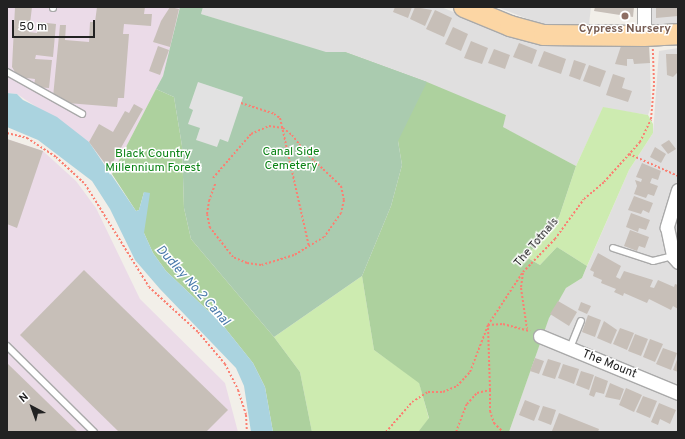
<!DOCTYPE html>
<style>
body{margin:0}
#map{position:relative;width:685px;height:439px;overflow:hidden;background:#f2efe9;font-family:Overpass,sans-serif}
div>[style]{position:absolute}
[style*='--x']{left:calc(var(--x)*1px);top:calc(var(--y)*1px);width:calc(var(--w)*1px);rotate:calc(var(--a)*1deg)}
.residential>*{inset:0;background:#e0dfdf}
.industrial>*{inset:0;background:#ebdbe8}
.grass>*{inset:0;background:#cdebb0}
.forest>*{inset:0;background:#add19e}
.cemetery>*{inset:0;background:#aacbaf}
.parking>*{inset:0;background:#e2e2e2}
.water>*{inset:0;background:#aad3df}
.building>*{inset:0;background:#c7bfb8}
.path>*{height:2px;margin-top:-1px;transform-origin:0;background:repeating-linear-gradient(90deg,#fa8072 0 2px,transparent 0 4px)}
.roads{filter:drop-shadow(1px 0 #a9a9a9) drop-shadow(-1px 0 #a9a9a9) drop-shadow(0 1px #a9a9a9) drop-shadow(0 -1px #a9a9a9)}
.lane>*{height:6px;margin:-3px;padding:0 3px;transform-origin:3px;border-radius:3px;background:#fff}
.street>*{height:13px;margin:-6.5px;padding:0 6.5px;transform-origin:6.5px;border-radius:6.5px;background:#fff}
.primary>*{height:20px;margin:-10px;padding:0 10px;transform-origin:10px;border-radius:10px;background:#fcd6a4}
.dots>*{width:11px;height:11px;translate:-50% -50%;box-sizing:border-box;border:2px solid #fff;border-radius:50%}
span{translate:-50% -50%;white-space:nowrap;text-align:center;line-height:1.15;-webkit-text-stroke:3px #fff;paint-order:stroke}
.education-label{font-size:12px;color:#785e54;font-weight:700}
.park-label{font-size:12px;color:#0c8416}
.street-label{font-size:12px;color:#222}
.water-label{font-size:13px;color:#4a7aab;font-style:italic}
.frame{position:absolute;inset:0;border:8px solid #222;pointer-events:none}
.north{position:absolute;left:12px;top:387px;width:40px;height:40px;-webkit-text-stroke:3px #fff;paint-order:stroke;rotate:319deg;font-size:11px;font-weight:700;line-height:16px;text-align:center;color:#222}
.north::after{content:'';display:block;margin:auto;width:14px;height:18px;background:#222;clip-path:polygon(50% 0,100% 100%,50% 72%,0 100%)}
.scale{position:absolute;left:12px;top:20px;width:83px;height:18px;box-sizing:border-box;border:2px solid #222;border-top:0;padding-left:5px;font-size:12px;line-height:14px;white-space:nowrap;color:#222;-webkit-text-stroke:3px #fff;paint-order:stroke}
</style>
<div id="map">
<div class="residential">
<div style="clip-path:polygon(203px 7px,441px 7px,509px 34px,632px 46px,650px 63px,651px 106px,648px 115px,603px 108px,576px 166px,502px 127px,506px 115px,345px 52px,326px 53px,201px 14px)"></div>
<div style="clip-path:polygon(497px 7px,591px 7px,589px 24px,543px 25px)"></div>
<div style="clip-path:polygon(652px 7px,678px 7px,678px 26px,652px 28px)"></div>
<div style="clip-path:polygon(678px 48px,678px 432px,509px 432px,550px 314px,566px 288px,582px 278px,629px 170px,653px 133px,659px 51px)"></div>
</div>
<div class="industrial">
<div style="clip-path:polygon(7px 7px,180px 7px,163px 76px,112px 174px,89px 142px,17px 94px,7px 93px)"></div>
<div style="clip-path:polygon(7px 139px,43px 151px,76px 181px,96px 208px,140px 299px,225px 383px,238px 432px,7px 432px)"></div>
</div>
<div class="grass">
<div style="clip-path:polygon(603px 107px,648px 115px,653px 124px,653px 133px,629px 170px,587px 266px,557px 247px,540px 265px,526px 257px,559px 217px,576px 166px)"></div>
<div style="clip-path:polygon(362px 276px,374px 350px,419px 382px,429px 419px,418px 432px,312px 432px,300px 372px,274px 337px)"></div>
</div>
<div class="forest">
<div style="clip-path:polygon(326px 52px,345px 52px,427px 82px,506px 115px,503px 127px,576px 166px,559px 217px,526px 257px,540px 265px,557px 247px,587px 266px,582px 278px,566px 288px,549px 318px,509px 432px,418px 432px,429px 418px,419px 383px,374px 350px,362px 276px,391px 206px,402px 165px,398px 141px)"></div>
<div style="clip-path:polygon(156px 89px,174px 97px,182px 146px,184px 208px,191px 239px,274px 337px,300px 372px,312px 432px,273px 432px,265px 387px,253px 363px,221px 323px,166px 271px,153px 253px,144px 233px,144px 192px,139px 210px,136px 211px,112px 174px)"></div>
</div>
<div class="cemetery">
<div style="clip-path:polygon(180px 7px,203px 7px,201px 14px,326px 52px,345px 52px,427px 82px,398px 141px,402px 165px,391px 206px,362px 276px,274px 337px,191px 239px,184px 208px,182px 146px,174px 97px,156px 89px,163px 76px)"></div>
</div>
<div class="parking">
<div style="clip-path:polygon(198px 82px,243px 97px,228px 142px,220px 139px,217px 147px,196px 140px,200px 128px,188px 124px,193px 110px,189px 108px)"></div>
</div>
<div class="water">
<div style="clip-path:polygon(7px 93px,17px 94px,23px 100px,57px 117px,89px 142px,136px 211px,139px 210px,144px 192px,150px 193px,144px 233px,153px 253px,166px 271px,221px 323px,253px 363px,265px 387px,273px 432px,251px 432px,244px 386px,236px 368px,160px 289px,135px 260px,110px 209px,92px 181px,38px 140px,7px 127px)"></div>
</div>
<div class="building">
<div style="clip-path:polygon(15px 7px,32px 7px,29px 32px,37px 33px,38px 22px,56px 24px,53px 57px,36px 55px,35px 59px,52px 60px,49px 88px,34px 87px,35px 79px,18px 77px,12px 67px)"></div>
<div style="clip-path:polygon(97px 7px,145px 7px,144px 14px,152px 14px,151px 26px,124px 24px,123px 34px,129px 34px,124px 98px,118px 98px,117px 107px,67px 103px,53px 97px,60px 25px,66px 25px,65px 40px,89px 42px,90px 22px,95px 22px)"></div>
<div style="clip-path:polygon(170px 7px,179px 9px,170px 47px,153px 42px,161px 21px)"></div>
<div style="clip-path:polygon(395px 7px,412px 7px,408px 18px,393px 12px)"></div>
<div style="clip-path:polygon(415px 7px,432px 10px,425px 26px,410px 19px)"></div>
<div style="clip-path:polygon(595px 7px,634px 7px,633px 17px,594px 11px)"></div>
<div style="clip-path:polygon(656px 7px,678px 7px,678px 16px,656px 18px)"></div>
<div style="clip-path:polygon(435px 10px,452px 18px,444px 37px,426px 29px)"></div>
<div style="clip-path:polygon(453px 27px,468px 34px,461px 51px,445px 44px)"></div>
<div style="clip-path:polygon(471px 41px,488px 48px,482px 64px,464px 58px)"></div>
<div style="clip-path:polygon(519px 43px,537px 50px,532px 64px,513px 57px)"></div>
<div style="clip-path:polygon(649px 44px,650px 63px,634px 64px,633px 59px,627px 59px,627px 66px,615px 64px,621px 46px)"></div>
<div style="clip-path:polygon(158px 46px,169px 50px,160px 75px,149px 71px)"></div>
<div style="clip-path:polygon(494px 49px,510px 55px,505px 69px,488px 63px)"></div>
<div style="clip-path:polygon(544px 51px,566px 59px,561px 74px,538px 66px)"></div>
<div style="clip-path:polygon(666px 54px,678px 54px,678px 72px,673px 77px,667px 75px)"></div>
<div style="clip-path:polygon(574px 60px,586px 64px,580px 80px,569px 76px)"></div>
<div style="clip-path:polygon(589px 65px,606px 71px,600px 87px,583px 81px)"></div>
<div style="clip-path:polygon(613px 74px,625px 78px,622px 88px,632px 91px,628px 102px,606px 95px)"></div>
<div style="clip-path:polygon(134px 104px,143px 109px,109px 169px,89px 142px,99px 124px,113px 132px,125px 111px,129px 113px)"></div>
<div style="clip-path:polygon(7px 139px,43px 151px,17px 228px,7px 224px)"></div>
<div style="clip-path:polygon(669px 140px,676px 149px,668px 154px,661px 145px)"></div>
<div style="clip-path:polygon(655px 147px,666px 154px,661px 163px,650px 157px)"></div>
<div style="clip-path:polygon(642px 163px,661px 171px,658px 180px,652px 178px,650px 183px,658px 186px,654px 196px,648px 194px,646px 198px,634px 194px,637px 186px,635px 180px,641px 182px,642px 179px,636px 177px)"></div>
<div style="clip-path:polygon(634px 196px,653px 203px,649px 213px,643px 210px,641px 214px,628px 210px)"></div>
<div style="clip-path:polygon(631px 213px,650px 220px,646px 230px,639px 228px,638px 232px,626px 227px)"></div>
<div style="clip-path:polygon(630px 230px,649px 237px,645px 248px,639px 246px,637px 251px,624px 246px)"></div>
<div style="clip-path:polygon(598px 253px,621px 266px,616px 277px,620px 279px,624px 271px,653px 280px,650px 287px,654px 288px,658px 280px,674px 287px,675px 284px,678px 285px,678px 309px,673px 306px,671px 310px,649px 299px,647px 303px,624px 293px,623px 296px,614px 292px,616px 289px,601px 283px,602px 280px,593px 276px,594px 272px,590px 270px)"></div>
<div style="clip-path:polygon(84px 270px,228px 410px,206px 432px,119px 432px,20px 335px)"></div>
<div style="clip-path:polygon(558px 301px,577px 312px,569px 326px,550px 314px)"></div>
<div style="clip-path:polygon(581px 302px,591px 306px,587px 314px,578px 310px)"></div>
<div style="clip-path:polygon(588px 315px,601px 320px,595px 337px,582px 332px)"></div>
<div style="clip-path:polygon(604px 321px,617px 330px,611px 344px,597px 338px)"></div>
<div style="clip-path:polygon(620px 328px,634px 333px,627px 350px,613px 344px)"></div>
<div style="clip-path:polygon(635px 334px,648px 339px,641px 356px,628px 351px)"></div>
<div style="clip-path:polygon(650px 339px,663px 344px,655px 362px,643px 357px)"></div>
<div style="clip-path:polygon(663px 348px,677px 353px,671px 370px,656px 364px)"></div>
<div style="clip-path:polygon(678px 357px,678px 372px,673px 370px)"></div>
<div style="clip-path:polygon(535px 358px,544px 361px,539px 374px,530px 371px)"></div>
<div style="clip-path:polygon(548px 359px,561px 363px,555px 379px,542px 375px)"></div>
<div style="clip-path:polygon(7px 363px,78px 432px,7px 432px)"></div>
<div style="clip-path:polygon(563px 364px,579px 369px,574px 384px,558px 378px)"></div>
<div style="clip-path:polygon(581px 371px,594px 375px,589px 390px,576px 385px)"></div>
<div style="clip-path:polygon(595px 376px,608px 381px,604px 394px,596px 392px,594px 397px,589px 395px)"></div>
<div style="clip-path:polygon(610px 383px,624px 389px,620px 400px,605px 397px)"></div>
<div style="clip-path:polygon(626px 388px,642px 395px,634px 412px,619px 405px)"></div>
<div style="clip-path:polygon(643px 396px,657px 401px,650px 418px,636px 412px)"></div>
<div style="clip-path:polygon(525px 400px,540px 406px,534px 421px,519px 415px)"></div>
<div style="clip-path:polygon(659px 403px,676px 410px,670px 424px,660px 419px,658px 425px,651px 422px)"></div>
<div style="clip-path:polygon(543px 406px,556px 410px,551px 425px,538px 420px)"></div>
<div style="clip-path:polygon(559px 413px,599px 429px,598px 432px,552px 431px)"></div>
</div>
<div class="path">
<div style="--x:241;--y:103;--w:35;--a:18"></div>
<div style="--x:274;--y:114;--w:7;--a:34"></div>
<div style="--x:280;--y:118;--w:132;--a:77.3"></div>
<div style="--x:7;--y:133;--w:21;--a:14"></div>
<div style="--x:27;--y:138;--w:35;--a:33"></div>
<div style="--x:56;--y:157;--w:40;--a:43"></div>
<div style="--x:85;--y:184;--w:121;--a:58.1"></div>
<div style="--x:149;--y:287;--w:67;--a:42.6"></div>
<div style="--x:198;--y:332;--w:42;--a:49.8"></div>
<div style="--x:225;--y:364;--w:29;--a:63"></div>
<div style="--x:238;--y:390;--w:26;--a:72"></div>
<div style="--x:246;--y:415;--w:17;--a:87"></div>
<div style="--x:629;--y:154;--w:54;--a:24.2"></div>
<div style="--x:213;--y:178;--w:58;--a:-49.2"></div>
<div style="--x:251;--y:134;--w:20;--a:-24"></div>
<div style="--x:269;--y:126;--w:14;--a:8"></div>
<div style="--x:283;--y:128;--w:11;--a:38"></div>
<div style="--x:292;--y:135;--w:23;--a:52"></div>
<div style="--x:306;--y:153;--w:48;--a:43.3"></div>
<div style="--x:341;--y:186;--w:14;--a:78"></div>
<div style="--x:344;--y:200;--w:13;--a:103"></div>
<div style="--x:341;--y:213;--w:29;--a:125"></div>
<div style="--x:324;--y:237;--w:35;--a:149"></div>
<div style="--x:294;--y:255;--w:34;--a:163"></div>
<div style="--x:261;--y:265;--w:14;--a:-172"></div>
<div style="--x:247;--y:263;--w:15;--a:-157"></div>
<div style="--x:233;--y:257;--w:37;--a:-128"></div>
<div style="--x:210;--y:228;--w:14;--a:-102"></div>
<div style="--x:207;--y:214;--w:13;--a:-81"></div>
<div style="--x:209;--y:201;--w:20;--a:-70"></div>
<div style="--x:523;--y:273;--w:15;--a:98"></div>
<div style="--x:521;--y:288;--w:41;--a:81.7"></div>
<div style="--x:490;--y:390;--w:65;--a:-91.8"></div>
<div style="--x:488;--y:325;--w:15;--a:-4"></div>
<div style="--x:503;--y:324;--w:28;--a:15"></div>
<div style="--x:386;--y:432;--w:40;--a:-49"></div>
<div style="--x:412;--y:402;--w:19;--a:-32"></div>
<div style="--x:428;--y:392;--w:15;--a:0"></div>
<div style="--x:443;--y:392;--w:15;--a:-23"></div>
<div style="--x:457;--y:386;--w:19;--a:-47"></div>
<div style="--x:470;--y:372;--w:50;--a:-69"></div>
<div style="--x:488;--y:325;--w:64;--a:-56.6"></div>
<div style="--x:523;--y:272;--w:46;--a:-45.9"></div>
<div style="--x:555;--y:239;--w:49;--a:-54.1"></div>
<div style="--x:584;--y:199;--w:26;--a:-40"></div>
<div style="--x:604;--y:182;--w:54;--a:-48"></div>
<div style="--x:640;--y:142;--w:25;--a:-64"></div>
<div style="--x:651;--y:119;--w:36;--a:-85"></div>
<div style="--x:654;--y:83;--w:34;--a:-92"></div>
<div style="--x:456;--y:432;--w:30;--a:-69"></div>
<div style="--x:467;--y:404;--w:15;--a:-48"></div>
<div style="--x:477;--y:393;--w:13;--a:-13"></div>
<div style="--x:490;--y:390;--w:21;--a:90"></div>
<div style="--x:490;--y:411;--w:13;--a:72"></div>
<div style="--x:494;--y:423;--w:13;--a:45"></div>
</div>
<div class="roads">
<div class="lane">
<div style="--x:53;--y:8;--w:1;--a:-90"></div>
<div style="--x:7;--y:72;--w:86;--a:29.2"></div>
<div style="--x:613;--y:248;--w:42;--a:18"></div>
<div style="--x:653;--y:261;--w:21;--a:-14"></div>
<div style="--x:7;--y:346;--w:122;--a:44.7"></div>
<div style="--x:570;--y:348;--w:29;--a:-68"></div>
</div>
<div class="street">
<div style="--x:644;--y:7;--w:29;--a:90"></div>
<div style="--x:678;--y:190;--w:39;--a:107"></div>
<div style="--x:667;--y:227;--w:30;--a:78"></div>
<div style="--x:673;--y:256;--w:8;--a:50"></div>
<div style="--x:540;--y:336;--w:149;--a:22.4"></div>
</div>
<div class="primary">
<div style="--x:464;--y:7;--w:50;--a:22.4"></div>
<div style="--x:510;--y:26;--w:35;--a:15"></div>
<div style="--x:544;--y:35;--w:100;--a:0.6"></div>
<div style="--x:644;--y:36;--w:34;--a:-3"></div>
</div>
</div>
<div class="dots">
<div style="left:625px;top:16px;background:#8d6e63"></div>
</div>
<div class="education-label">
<span style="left:625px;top:30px">Cypress Nursery</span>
</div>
<div class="park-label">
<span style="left:291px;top:160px">Canal Side<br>Cemetery</span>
<span style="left:153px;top:162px">Black Country<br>Millennium Forest</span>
</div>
<div class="street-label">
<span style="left:537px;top:243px;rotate:-49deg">The Totnals</span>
<span style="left:609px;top:365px;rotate:22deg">The Mount</span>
</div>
<div class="water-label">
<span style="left:192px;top:286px;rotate:48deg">Dudley No.2 Canal</span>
</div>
<div class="frame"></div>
<div class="north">N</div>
<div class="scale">50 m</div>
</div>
